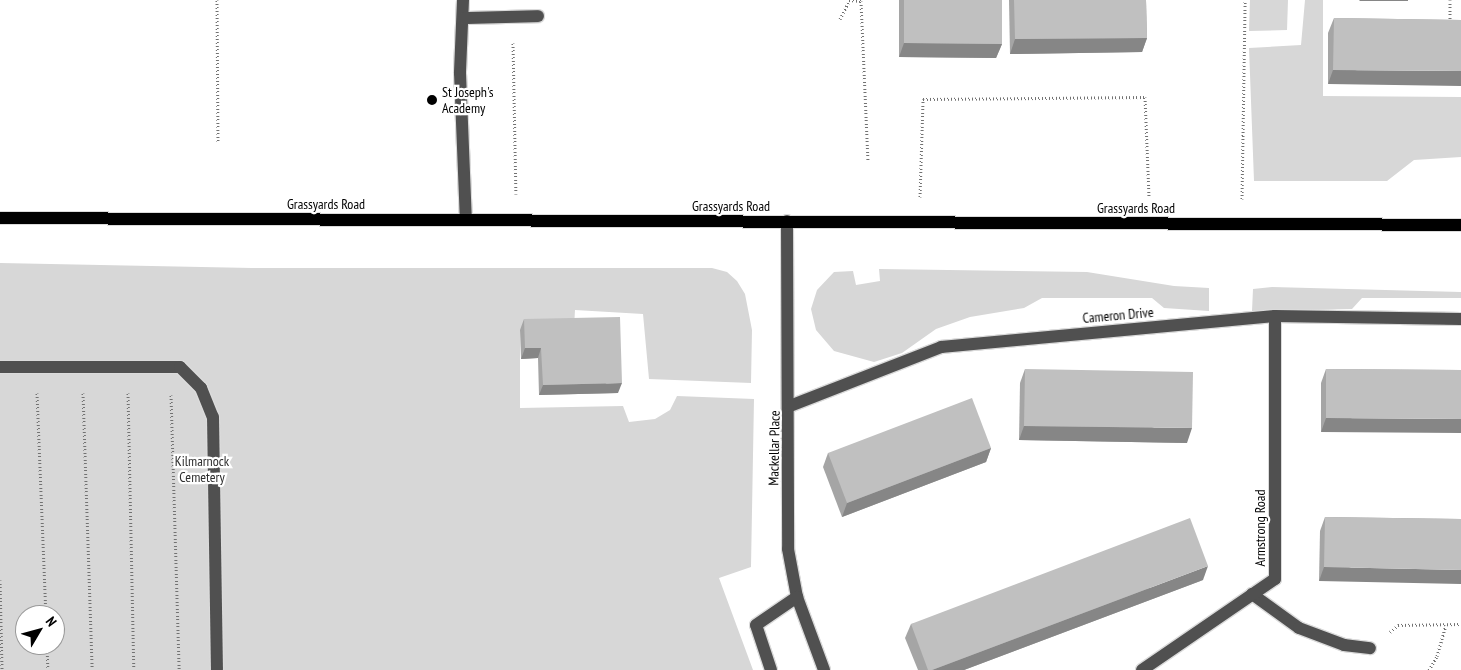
<!DOCTYPE html>
<style>
body{margin:0}
#map{position:relative;width:1461px;height:670px;overflow:hidden;background:#fff;font-family:"PT Sans Narrow",sans-serif}
div>[style]{position:absolute}
[style*='--x']{left:calc(var(--x)*1px);top:calc(var(--y)*1px);width:calc(var(--w)*1px);rotate:calc(var(--a)*1deg)}
.green>*{inset:0;background:#d7d7d7}
.path>*{height:3px;margin-top:-1.5px;transform-origin:0;background:repeating-linear-gradient(90deg,#727272 0 1px,transparent 0 3.5px)}
.roads{filter:drop-shadow(1px 0 #dbdbdb) drop-shadow(-1px 0 #dbdbdb) drop-shadow(0 1px #dbdbdb) drop-shadow(0 -1px #dbdbdb)}
.minor>*{height:12px;margin:-6px;padding:0 6px;transform-origin:6px;border-radius:6px;background:#505050}
.major>*{height:12px;margin:-6px;padding:0 6px;transform-origin:6px;border-radius:6px;background:#000}
.wall>*{inset:0;background:#a5a5a5}
.shaded-wall>*{inset:0;background:#868686}
.building>*{inset:0;background:#c0c0c0}
.dots>*{width:14px;height:14px;translate:-50% -50%;box-sizing:border-box;border:2px solid #fff;border-radius:50%}
span{translate:-50% -50%;white-space:nowrap;text-align:center;line-height:1.15;-webkit-text-stroke:4.5px #fff;paint-order:stroke}
.poi-label{font-size:14px;color:#000}
.left{translate:0 -50%;text-align:left}
.street-label{font-size:14px;color:#000}
.park-label{font-size:14px;color:#2e2e2e}
.north{position:absolute;left:15px;top:605px;width:50px;height:50px;box-sizing:border-box;background:#fff;border:1px solid #999;border-radius:50%;rotate:53deg;font-size:14px;font-weight:700;line-height:20px;text-align:center;color:#000}
.north::after{content:'';display:block;margin:auto;width:18px;height:22px;background:#000;clip-path:polygon(50% 0,100% 100%,50% 72%,0 100%)}
</style>
<div id="map">
<div class="green">
<div style="clip-path:polygon(1250px 0,1288px 0,1287px 30px,1249px 31px)"></div>
<div style="clip-path:polygon(1305px 0,1323px 0,1323px 96px,1461px 97px,1461px 157px,1414px 160px,1387px 181px,1254px 181px,1249px 48px,1301px 45px)"></div>
<div style="clip-path:polygon(evenodd,0 263px,252px 268px,712px 268px,727px 272px,737px 281px,745px 294px,752px 330px,751px 383px,649px 379px,643px 314px,575px 310px,574px 328px,520px 330px,520px 408px,623px 406px,629px 422px,655px 419px,670px 410px,677px 396px,754px 399px,751px 567px,719px 578px,753px 670px,0 670px,0 263px,25px 615px,55px 615px,55px 645px,25px 645px,25px 615px)"></div>
<div style="clip-path:polygon(879px 269px,1087px 272px,1174px 286px,1209px 288px,1209px 311px,1164px 308px,1152px 298px,1042px 298px,1024px 308px,970px 317px,936px 329px,902px 353px,874px 362px,834px 351px,816px 330px,811px 309px,817px 290px,834px 272px,853px 271px,856px 285px,880px 281px)"></div>
<div style="clip-path:polygon(1272px 287px,1461px 292px,1461px 298px,1362px 298px,1352px 309px,1252px 311px,1253px 289px)"></div>
</div>
<div class="path">
<div style="--x:217;--y:0;--w:142;--a:89.6"></div>
<div style="--x:849;--y:0;--w:12;--a:5"></div>
<div style="--x:861;--y:1;--w:159;--a:87.5"></div>
<div style="--x:1450;--y:0;--w:22;--a:90"></div>
<div style="--x:840;--y:19;--w:20;--a:-63"></div>
<div style="--x:513;--y:43;--w:151;--a:88.9"></div>
<div style="--x:920;--y:197;--w:98;--a:-88.2"></div>
<div style="--x:923;--y:99;--w:222;--a:-0.5"></div>
<div style="--x:1145;--y:97;--w:100;--a:87.7"></div>
<div style="--x:1242;--y:199;--w:199;--a:-89.1"></div>
<div style="--x:37;--y:393;--w:222;--a:87.7"></div>
<div style="--x:83;--y:393;--w:277;--a:88.1"></div>
<div style="--x:128;--y:393;--w:277;--a:88.8"></div>
<div style="--x:171;--y:395;--w:275;--a:88.3"></div>
<div style="--x:0;--y:580;--w:90;--a:88.7"></div>
<div style="--x:1390;--y:632;--w:11;--a:-41"></div>
<div style="--x:1398;--y:625;--w:63;--a:-0.9"></div>
<div style="--x:47;--y:645;--w:25;--a:88"></div>
<div style="--x:1429;--y:670;--w:16;--a:-60"></div>
<div style="--x:1437;--y:656;--w:32;--a:-74"></div>
</div>
<div class="roads">
<div class="minor">
<div style="--x:463;--y:0;--w:73;--a:92.4"></div>
<div style="--x:460;--y:73;--w:147;--a:87.7"></div>
<div style="--x:464;--y:18;--w:74;--a:-1.5"></div>
<div style="--x:787;--y:221;--w:328;--a:89.8"></div>
<div style="--x:788;--y:549;--w:49;--a:79.4"></div>
<div style="--x:797;--y:597;--w:78;--a:69.7"></div>
<div style="--x:0;--y:367;--w:180;--a:0"></div>
<div style="--x:180;--y:367;--w:30;--a:45"></div>
<div style="--x:201;--y:388;--w:31;--a:68"></div>
<div style="--x:213;--y:417;--w:253;--a:89.1"></div>
<div style="--x:790;--y:406;--w:162;--a:-21.3"></div>
<div style="--x:941;--y:347;--w:335;--a:-5.3"></div>
<div style="--x:1275;--y:316;--w:186;--a:0.9"></div>
<div style="--x:1252;--y:594;--w:58;--a:35.9"></div>
<div style="--x:1299;--y:628;--w:48;--a:20.7"></div>
<div style="--x:1344;--y:645;--w:26;--a:7"></div>
<div style="--x:771;--y:670;--w:47;--a:-108.4"></div>
<div style="--x:756;--y:625;--w:50;--a:-34.3"></div>
<div style="--x:1142;--y:670;--w:161;--a:-34.4"></div>
<div style="--x:1275;--y:579;--w:263;--a:-90"></div>
</div>
<div class="major">
<div style="--x:0;--y:218;--w:1461;--a:0.27"></div>
</div>
</div>
<div class="wall">
<div style="clip-path:polygon(899px 0,1002px 0,1002px 44px,996px 58px,899px 57px)"></div>
<div style="clip-path:polygon(1009px 0,1146px 0,1147px 38px,1142px 52px,1010px 54px)"></div>
<div style="clip-path:polygon(1334px 18px,1461px 20px,1328px 84px,1328px 33px)"></div>
<div style="clip-path:polygon(524px 319px,618px 393px,539px 395px,538px 358px,521px 359px,520px 330px)"></div>
<div style="clip-path:polygon(1025px 369px,1187px 443px,1019px 440px,1020px 383px)"></div>
<div style="clip-path:polygon(1326px 369px,1461px 370px,1321px 432px,1321px 383px)"></div>
<div style="clip-path:polygon(991px 448px,986px 462px,842px 517px,823px 467px,828px 453px)"></div>
<div style="clip-path:polygon(1325px 517px,1461px 519px,1319px 581px,1320px 531px)"></div>
<div style="clip-path:polygon(1203px 580px,964px 670px,918px 670px,905px 638px,911px 624px)"></div>
</div>
<div class="shaded-wall">
<div style="clip-path:polygon(1360px 0,1408px 0,1408px 1px,1359px 1px)"></div>
<div style="clip-path:polygon(1147px 38px,1142px 52px,1010px 54px,1015px 39px)"></div>
<div style="clip-path:polygon(904px 43px,1002px 44px,996px 58px,899px 57px)"></div>
<div style="clip-path:polygon(1333px 70px,1461px 71px,1461px 86px,1328px 84px)"></div>
<div style="clip-path:polygon(525px 348px,541px 348px,538px 358px,521px 359px)"></div>
<div style="clip-path:polygon(622px 383px,618px 393px,539px 395px,543px 385px)"></div>
<div style="clip-path:polygon(1326px 418px,1461px 419px,1461px 433px,1321px 432px)"></div>
<div style="clip-path:polygon(1024px 426px,1192px 428px,1187px 443px,1019px 440px)"></div>
<div style="clip-path:polygon(991px 448px,986px 462px,842px 517px,847px 503px)"></div>
<div style="clip-path:polygon(1208px 566px,1203px 580px,964px 670px,932px 670px)"></div>
<div style="clip-path:polygon(1324px 567px,1461px 570px,1461px 584px,1319px 581px)"></div>
</div>
<div class="building">
<div style="clip-path:polygon(904px 0,1002px 0,1002px 44px,904px 43px)"></div>
<div style="clip-path:polygon(1014px 0,1146px 0,1147px 38px,1015px 39px)"></div>
<div style="clip-path:polygon(1334px 18px,1461px 20px,1461px 71px,1333px 70px)"></div>
<div style="clip-path:polygon(620px 317px,622px 383px,543px 385px,541px 348px,525px 348px,524px 319px)"></div>
<div style="clip-path:polygon(1025px 369px,1193px 372px,1192px 428px,1024px 426px)"></div>
<div style="clip-path:polygon(1326px 369px,1461px 370px,1461px 419px,1326px 418px)"></div>
<div style="clip-path:polygon(972px 398px,991px 448px,847px 503px,828px 453px)"></div>
<div style="clip-path:polygon(1325px 517px,1461px 519px,1461px 570px,1324px 567px)"></div>
<div style="clip-path:polygon(1190px 518px,1208px 566px,932px 670px,928px 670px,911px 624px)"></div>
</div>
<div class="dots">
<div style="left:432px;top:100px;background:#000"></div>
</div>
<div class="poi-label">
<span class="left" style="left:442px;top:100px">St Joseph's<br>Academy</span>
</div>
<div class="street-label">
<span style="left:326px;top:204px">Grassyards Road</span>
<span style="left:731px;top:206px">Grassyards Road</span>
<span style="left:1136px;top:208px">Grassyards Road</span>
<span style="left:1118px;top:315px;rotate:-5deg">Cameron Drive</span>
<span style="left:774px;top:448px;rotate:-89deg">Mackellar Place</span>
<span style="left:1260px;top:528px;rotate:-90deg">Armstrong Road</span>
</div>
<div class="park-label">
<span style="left:202px;top:469px">Kilmarnock<br>Cemetery</span>
</div>
<div class="north">N</div>
</div>
